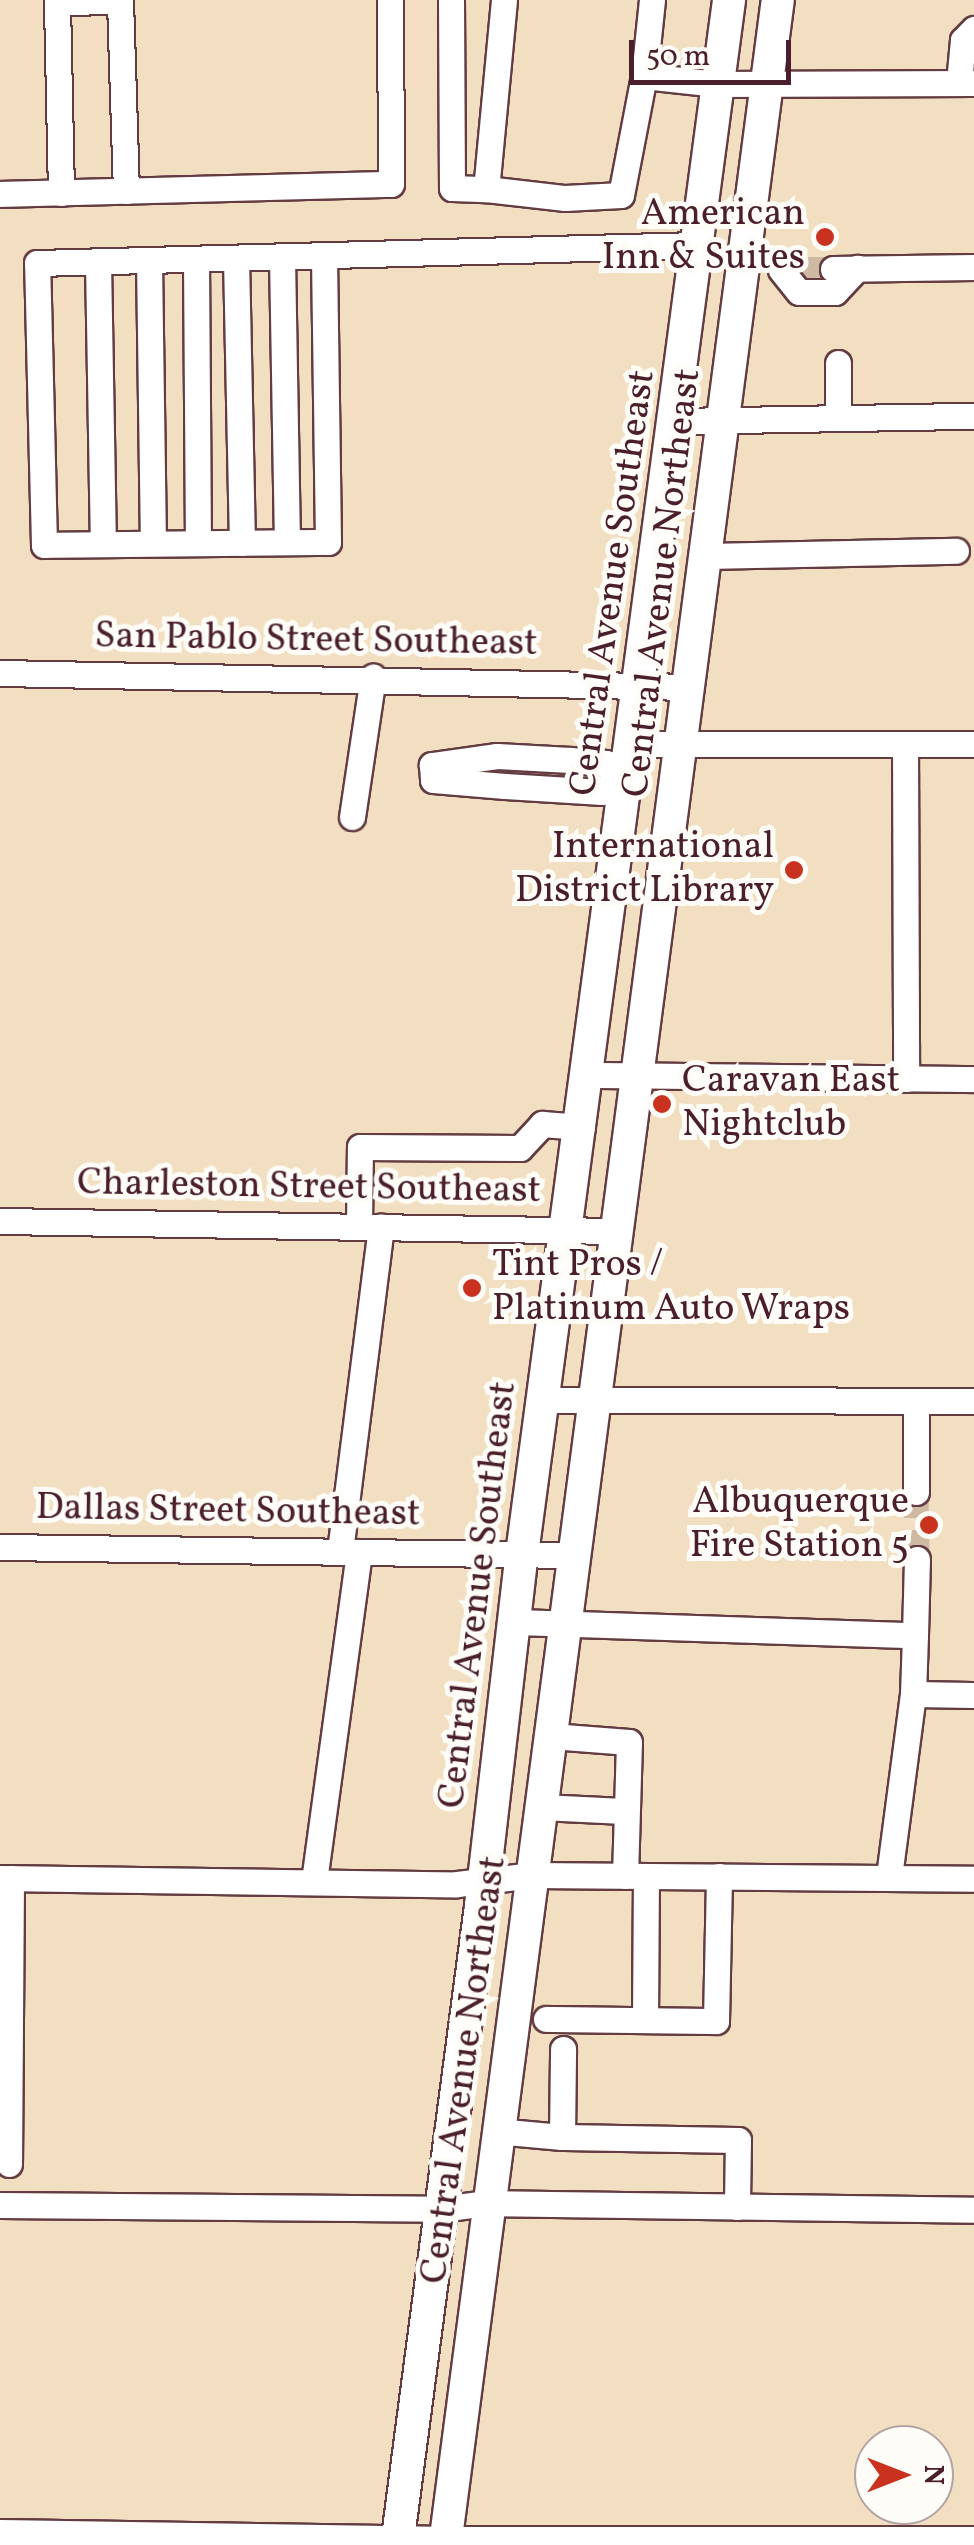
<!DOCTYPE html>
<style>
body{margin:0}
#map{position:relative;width:974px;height:2545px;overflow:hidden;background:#f2dfc1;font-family:Vollkorn,serif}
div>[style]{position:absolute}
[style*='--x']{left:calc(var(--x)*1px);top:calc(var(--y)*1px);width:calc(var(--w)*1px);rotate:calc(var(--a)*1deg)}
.minor-tunnel>*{height:25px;margin-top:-12.5px;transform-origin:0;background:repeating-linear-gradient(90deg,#d0b9a3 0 25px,transparent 0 37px)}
.roads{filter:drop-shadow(2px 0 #633c42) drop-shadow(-2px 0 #633c42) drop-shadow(0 2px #633c42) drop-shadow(0 -2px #633c42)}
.minor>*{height:25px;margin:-12.5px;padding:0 12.5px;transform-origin:12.5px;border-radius:12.5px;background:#fff}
.major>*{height:32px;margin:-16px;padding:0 16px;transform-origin:16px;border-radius:16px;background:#fff}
.dots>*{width:28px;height:28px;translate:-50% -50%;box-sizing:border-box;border:5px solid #fdfcf7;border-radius:50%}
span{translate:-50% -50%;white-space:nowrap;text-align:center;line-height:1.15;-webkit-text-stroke:10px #fdfcf7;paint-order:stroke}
.poi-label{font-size:38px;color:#4a1f2b}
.right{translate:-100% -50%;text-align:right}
.left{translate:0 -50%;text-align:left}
.street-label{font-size:38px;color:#4a1f2b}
.north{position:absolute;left:854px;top:2425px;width:100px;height:100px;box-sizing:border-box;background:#fdfcf7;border:2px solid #b5a4a5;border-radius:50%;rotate:90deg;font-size:28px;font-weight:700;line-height:40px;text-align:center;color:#4a1f2b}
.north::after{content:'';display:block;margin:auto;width:35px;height:45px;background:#c8321e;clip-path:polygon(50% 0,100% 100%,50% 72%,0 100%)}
.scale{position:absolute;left:629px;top:40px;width:162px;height:45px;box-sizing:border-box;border:5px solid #4a1f2b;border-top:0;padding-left:12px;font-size:30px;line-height:35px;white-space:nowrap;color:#4a1f2b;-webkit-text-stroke:8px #fdfcf7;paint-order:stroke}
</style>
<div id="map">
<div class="minor-tunnel">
<div style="--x:803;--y:269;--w:30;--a:0"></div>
<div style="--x:916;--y:1492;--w:67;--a:89.1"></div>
</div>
<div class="roads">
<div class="minor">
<div style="--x:451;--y:0;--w:188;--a:89.7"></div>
<div style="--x:452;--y:188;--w:34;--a:2"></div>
<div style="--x:504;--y:0;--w:190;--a:95.4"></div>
<div style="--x:486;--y:189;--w:80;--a:6.5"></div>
<div style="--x:565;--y:198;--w:56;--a:-3.1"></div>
<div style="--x:621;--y:195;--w:121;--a:-79.1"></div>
<div style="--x:644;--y:76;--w:76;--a:-84"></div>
<div style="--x:644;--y:76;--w:74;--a:6.2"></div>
<div style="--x:718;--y:84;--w:256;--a:-0.2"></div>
<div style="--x:959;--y:83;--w:43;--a:-84.7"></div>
<div style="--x:963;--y:40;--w:16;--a:-45"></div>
<div style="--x:61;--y:193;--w:191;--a:-91.2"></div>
<div style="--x:57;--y:2;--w:63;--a:-0.9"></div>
<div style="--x:120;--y:1;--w:190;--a:88.2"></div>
<div style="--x:0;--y:194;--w:391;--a:-1.5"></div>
<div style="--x:391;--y:184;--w:184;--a:-90.3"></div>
<div style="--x:324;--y:256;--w:286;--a:89.2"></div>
<div style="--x:328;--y:542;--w:284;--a:179.4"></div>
<div style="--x:44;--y:545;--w:282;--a:-91.4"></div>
<div style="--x:37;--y:263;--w:661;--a:-1.56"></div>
<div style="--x:282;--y:257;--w:285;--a:89"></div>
<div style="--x:236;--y:258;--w:285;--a:88.8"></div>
<div style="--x:196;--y:259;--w:284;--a:89.6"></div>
<div style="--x:149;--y:260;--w:283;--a:89.2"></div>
<div style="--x:98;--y:262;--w:282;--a:89"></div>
<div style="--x:833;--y:269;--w:141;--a:-0.8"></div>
<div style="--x:781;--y:270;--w:28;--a:51"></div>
<div style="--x:799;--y:292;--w:36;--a:0"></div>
<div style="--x:835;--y:292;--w:33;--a:-47"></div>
<div style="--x:838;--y:363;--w:55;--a:90"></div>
<div style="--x:676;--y:421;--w:298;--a:-1"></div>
<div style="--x:707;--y:556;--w:249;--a:-1.2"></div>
<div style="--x:0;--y:673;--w:690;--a:1.16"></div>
<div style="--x:632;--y:744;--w:342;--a:0"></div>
<div style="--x:905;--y:744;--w:335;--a:89.8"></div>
<div style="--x:616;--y:778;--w:18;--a:-124"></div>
<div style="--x:606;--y:763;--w:36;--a:-175"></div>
<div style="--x:570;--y:760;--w:73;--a:-176.9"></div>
<div style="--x:497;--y:756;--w:66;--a:172.1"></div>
<div style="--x:432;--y:765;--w:15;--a:86"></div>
<div style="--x:433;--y:780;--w:72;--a:4.8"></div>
<div style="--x:505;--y:786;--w:97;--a:3.5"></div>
<div style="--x:602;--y:792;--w:20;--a:-45"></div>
<div style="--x:616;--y:778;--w:12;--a:5"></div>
<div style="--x:352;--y:817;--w:142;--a:-81.5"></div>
<div style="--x:589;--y:1075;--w:385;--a:0.6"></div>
<div style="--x:0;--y:1221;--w:618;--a:0.93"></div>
<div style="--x:359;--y:1226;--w:79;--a:-89.3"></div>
<div style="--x:360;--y:1147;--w:160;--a:0.4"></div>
<div style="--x:520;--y:1148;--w:33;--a:-47"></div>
<div style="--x:542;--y:1124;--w:40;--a:4.3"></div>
<div style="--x:543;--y:1400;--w:431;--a:0.1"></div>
<div style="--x:916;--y:1401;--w:91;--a:90"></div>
<div style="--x:0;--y:1547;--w:575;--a:0.8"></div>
<div style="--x:340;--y:1551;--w:327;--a:-82.8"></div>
<div style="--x:514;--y:1622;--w:401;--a:1.9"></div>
<div style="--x:915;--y:1635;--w:59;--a:91.9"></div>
<div style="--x:913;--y:1694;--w:185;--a:97.5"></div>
<div style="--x:915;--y:1635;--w:76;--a:-88.5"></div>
<div style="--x:913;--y:1694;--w:61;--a:0.9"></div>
<div style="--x:551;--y:1736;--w:78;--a:4.4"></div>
<div style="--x:629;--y:1742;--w:134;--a:91.7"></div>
<div style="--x:541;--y:1807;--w:83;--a:2.8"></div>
<div style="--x:0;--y:1878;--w:457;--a:0.8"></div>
<div style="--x:457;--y:1884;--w:76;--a:-6.8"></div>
<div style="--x:532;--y:1875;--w:442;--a:0.5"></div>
<div style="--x:314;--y:1881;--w:332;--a:-82.2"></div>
<div style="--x:546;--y:2019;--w:170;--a:0.7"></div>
<div style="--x:716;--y:2021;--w:145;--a:-88.8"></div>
<div style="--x:645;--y:2020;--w:144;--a:-89.6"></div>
<div style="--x:496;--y:2131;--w:66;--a:5.2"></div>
<div style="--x:562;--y:2137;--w:88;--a:-89.3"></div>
<div style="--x:562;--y:2137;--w:176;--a:1"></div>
<div style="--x:738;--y:2140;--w:67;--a:90.9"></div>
<div style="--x:9;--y:2164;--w:286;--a:-89.6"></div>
<div style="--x:0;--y:2205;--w:441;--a:0.5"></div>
<div style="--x:441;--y:2209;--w:45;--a:-7.6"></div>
<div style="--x:486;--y:2203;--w:488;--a:0.8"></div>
<div style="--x:0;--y:2532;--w:465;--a:0.9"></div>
<div style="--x:465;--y:2539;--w:509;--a:0"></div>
</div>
<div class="major">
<div style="--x:397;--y:2545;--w:644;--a:-82.51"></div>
<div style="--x:481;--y:1906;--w:354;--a:-83.4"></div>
<div style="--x:522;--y:1554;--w:1568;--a:-82.41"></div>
<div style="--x:445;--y:2545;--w:2567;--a:-82.55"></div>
</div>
</div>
<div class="dots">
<div style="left:825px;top:237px;background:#c8321e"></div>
<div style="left:794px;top:870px;background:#c8321e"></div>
<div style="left:662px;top:1104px;background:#c8321e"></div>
<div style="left:472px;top:1288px;background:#c8321e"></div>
<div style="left:929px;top:1525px;background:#c8321e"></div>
</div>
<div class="poi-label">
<span class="right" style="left:805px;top:237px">American<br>Inn &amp; Suites</span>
<span class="right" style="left:774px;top:870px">International<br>District Library</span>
<span class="left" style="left:682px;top:1104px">Caravan East<br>Nightclub</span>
<span class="left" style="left:492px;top:1288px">Tint Pros /<br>Platinum Auto Wraps</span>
<span class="right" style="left:909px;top:1525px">Albuquerque<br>Fire Station 5</span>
</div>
<div class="street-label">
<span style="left:614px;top:583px;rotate:-82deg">Central Avenue Southeast</span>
<span style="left:663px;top:583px;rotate:-83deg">Central Avenue Northeast</span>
<span style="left:316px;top:641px;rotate:1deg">San Pablo Street Southeast</span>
<span style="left:309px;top:1188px;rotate:1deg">Charleston Street Southeast</span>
<span style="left:228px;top:1512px;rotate:1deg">Dallas Street Southeast</span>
<span style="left:479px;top:1595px;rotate:-83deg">Central Avenue Southeast</span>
<span style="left:465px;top:2070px;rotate:-82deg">Central Avenue Northeast</span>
</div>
<div class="north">N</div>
<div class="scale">50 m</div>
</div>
